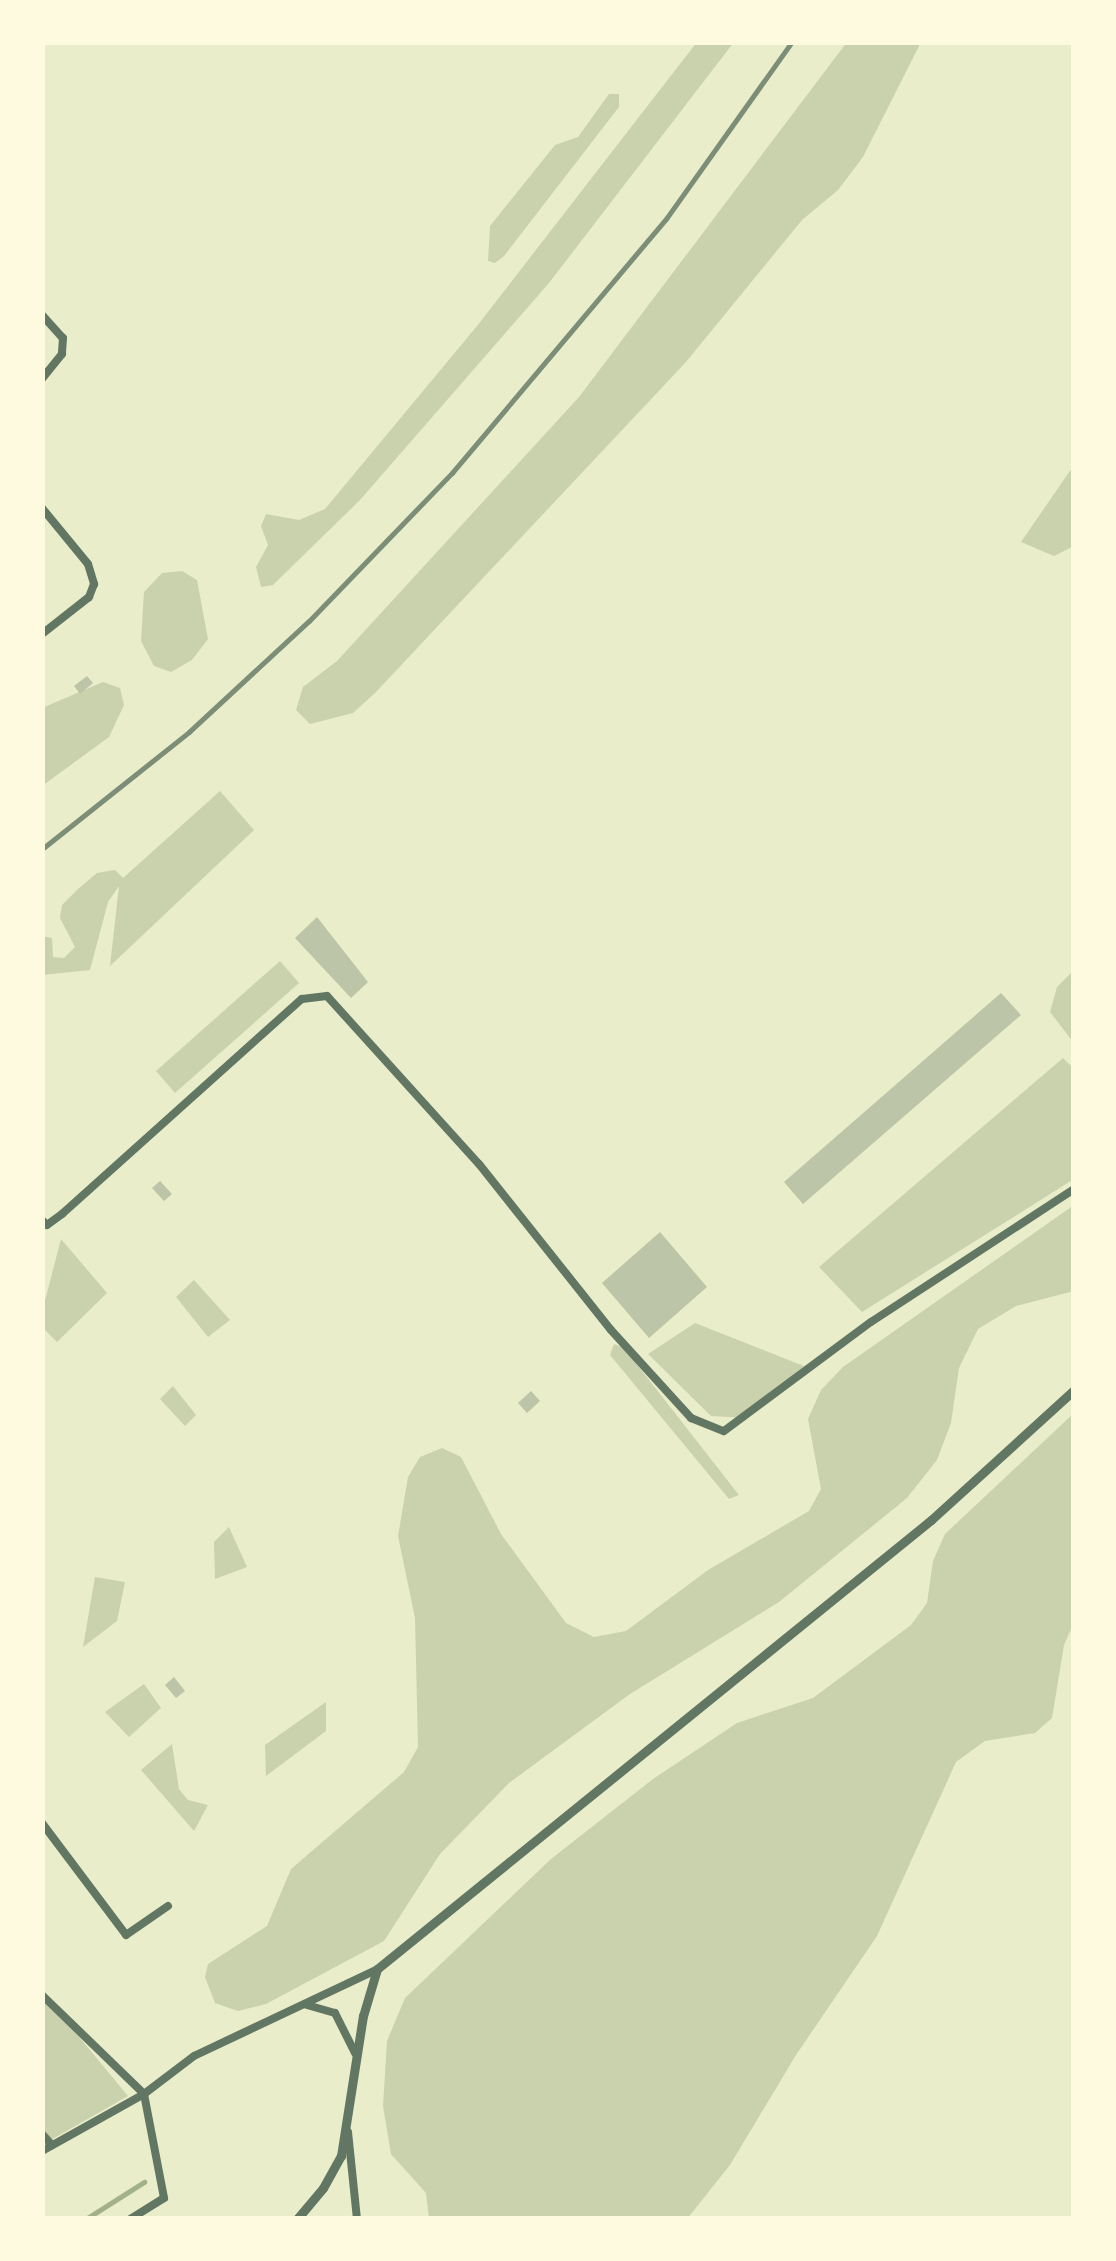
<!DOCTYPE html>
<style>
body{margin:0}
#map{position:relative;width:1116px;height:2261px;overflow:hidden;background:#e9edc9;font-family:Raleway,sans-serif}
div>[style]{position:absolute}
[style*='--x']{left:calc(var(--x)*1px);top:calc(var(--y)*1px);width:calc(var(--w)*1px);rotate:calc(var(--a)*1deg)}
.green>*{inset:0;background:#cad2ad}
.stream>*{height:4.5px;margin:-2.25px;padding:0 2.25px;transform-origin:2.25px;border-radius:2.25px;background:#a3b18a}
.building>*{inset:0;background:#bcc5a7}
.minor>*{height:8px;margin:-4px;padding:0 4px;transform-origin:4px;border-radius:4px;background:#617663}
.tertiary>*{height:9px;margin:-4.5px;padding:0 4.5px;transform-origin:4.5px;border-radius:4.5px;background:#617663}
.rail>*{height:4.5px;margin:-2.25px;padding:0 2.25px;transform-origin:2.25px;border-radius:2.25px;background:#7c8e77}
span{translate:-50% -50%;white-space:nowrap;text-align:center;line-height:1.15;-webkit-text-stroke:12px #fefae0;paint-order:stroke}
.frame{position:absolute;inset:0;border:45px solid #fefae0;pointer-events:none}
</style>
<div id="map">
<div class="green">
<div style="clip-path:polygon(697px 42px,734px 42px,549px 283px,360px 500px,273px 585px,261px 587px,256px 567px,268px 545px,261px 526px,266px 514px,299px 520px,325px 509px,477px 326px)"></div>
<div style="clip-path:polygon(847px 42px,921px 42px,863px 157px,838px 190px,802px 220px,686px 362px,375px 693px,353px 713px,310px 724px,296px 710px,303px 687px,337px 661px,579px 397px)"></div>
<div style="clip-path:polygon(609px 94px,619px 94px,619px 107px,504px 256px,495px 263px,488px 261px,490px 226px,555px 145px,578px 137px)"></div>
<div style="clip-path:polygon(1074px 465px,1074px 546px,1054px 556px,1021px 542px)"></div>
<div style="clip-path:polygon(182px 571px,197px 580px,208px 639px,192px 660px,171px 672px,154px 666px,141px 641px,144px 592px,162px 573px)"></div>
<div style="clip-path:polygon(103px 682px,120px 688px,124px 705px,109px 737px,42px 786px,42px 708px)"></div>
<div style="clip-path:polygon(220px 791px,254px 830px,110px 966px,119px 886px,108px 902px,90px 970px,42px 975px,42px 936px,52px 938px,53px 957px,64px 958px,75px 947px,60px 918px,62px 905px,78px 889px,97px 873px,115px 870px,123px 878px)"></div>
<div style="clip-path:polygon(280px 961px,299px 983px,175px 1093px,156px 1071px)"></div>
<div style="clip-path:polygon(1074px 970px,1074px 1043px,1050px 1012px,1057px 987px)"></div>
<div style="clip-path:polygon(1063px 1058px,1074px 1069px,1074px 1179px,862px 1312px,819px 1267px)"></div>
<div style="clip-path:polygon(1074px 1205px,1074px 1291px,1016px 1306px,978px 1329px,959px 1368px,951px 1423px,937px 1460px,907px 1498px,779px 1602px,630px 1694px,509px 1783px,440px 1854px,384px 1941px,266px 2004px,238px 2011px,215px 2003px,205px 1977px,208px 1964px,267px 1926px,291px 1869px,404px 1772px,418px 1747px,415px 1618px,398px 1536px,408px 1477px,420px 1457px,442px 1448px,461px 1457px,501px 1534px,566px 1623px,594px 1637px,626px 1631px,708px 1570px,809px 1511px,821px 1489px,808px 1419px,821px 1390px,843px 1367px)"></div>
<div style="clip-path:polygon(61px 1239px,107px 1293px,57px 1342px,42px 1327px,42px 1312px)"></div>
<div style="clip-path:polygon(194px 1280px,230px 1320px,208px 1337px,176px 1297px)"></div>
<div style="clip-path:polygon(695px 1323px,804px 1366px,747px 1418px,711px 1416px,648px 1354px)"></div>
<div style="clip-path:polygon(614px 1344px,624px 1348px,739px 1495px,729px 1499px,610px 1355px)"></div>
<div style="clip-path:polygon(173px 1386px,196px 1415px,185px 1426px,160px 1399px)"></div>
<div style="clip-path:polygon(1074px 1413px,1074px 1622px,1064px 1645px,1052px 1718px,1035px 1733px,985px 1741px,956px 1762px,877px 1936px,796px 2055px,730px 2165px,687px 2219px,429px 2219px,426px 2193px,391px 2154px,383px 2106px,387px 2041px,405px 1998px,551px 1859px,653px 1779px,737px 1723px,813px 1698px,911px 1625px,927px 1603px,933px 1561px,945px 1534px)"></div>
<div style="clip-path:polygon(229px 1527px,247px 1567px,215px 1579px,214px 1542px)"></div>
<div style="clip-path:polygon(95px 1577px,125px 1582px,117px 1621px,83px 1647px)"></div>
<div style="clip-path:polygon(144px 1684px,161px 1708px,129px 1737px,105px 1712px)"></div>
<div style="clip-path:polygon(326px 1702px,326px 1731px,266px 1776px,265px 1745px)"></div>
<div style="clip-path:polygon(172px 1744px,179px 1789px,188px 1800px,208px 1805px,194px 1831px,141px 1770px)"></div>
<div style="clip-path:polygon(42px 1992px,128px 2096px,42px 2145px)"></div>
</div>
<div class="stream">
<div style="--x:86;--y:2219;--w:69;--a:-32.5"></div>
</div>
<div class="building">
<div style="clip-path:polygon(87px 676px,93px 683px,80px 694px,74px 686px)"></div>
<div style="clip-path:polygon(317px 917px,368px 982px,351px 998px,295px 938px)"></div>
<div style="clip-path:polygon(1001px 993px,1021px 1015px,803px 1204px,784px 1182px)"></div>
<div style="clip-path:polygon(160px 1181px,172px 1194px,164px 1201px,152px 1188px)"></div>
<div style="clip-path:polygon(660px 1232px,707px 1287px,649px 1338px,602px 1283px)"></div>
<div style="clip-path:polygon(531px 1391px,540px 1401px,527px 1413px,518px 1403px)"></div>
<div style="clip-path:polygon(174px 1677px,185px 1691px,176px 1698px,165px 1685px)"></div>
</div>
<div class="minor">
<div style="--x:42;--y:315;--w:31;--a:48"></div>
<div style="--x:63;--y:338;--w:16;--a:94"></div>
<div style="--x:62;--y:354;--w:32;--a:129"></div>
<div style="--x:42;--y:508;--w:72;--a:50.6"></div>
<div style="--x:88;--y:564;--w:21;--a:73"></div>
<div style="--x:94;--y:584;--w:14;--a:111"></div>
<div style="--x:89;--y:597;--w:60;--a:141.8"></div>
<div style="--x:42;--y:1220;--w:7;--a:45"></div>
<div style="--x:47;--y:1225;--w:19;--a:-36"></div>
<div style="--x:62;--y:1214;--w:322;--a:-41.9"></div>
<div style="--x:302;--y:999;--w:25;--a:-7"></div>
<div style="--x:327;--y:996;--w:227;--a:47.9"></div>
<div style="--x:479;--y:1164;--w:212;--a:51.5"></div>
<div style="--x:611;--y:1330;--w:119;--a:47.7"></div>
<div style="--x:691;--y:1418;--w:35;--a:22"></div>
<div style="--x:724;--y:1431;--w:183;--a:-36.6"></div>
<div style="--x:871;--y:1322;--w:243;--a:-33.2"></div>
<div style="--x:42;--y:1823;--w:140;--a:53.1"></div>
<div style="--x:126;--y:1935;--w:51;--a:-34.6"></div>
<div style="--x:42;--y:1995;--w:142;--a:44.1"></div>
<div style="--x:144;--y:2094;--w:106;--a:79.1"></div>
<div style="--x:164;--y:2198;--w:40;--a:148"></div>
<div style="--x:307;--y:2005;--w:29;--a:16"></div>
<div style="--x:335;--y:2013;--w:45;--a:63.4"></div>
<div style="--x:348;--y:2132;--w:87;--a:84.1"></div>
<div style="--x:42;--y:2134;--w:15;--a:48"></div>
<div style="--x:42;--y:2151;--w:117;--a:-29.2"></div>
<div style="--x:144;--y:2094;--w:63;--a:-37.2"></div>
<div style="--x:194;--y:2056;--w:201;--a:-25.3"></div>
</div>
<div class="tertiary">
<div style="--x:297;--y:2219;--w:40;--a:-50"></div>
<div style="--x:323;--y:2188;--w:37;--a:-61"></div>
<div style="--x:341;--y:2156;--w:142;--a:-81.1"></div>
<div style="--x:363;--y:2016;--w:49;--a:-73.4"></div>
<div style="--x:377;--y:1969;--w:713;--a:-39.02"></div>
<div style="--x:931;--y:1520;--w:193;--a:-42.3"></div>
</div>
<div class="rail">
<div style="--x:42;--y:849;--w:188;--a:-38.5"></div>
<div style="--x:189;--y:732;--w:163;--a:-42.8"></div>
<div style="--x:309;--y:621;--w:206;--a:-46"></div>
<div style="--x:452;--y:473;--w:332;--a:-49.9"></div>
<div style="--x:666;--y:219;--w:217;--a:-54.6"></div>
</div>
<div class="frame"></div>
</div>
